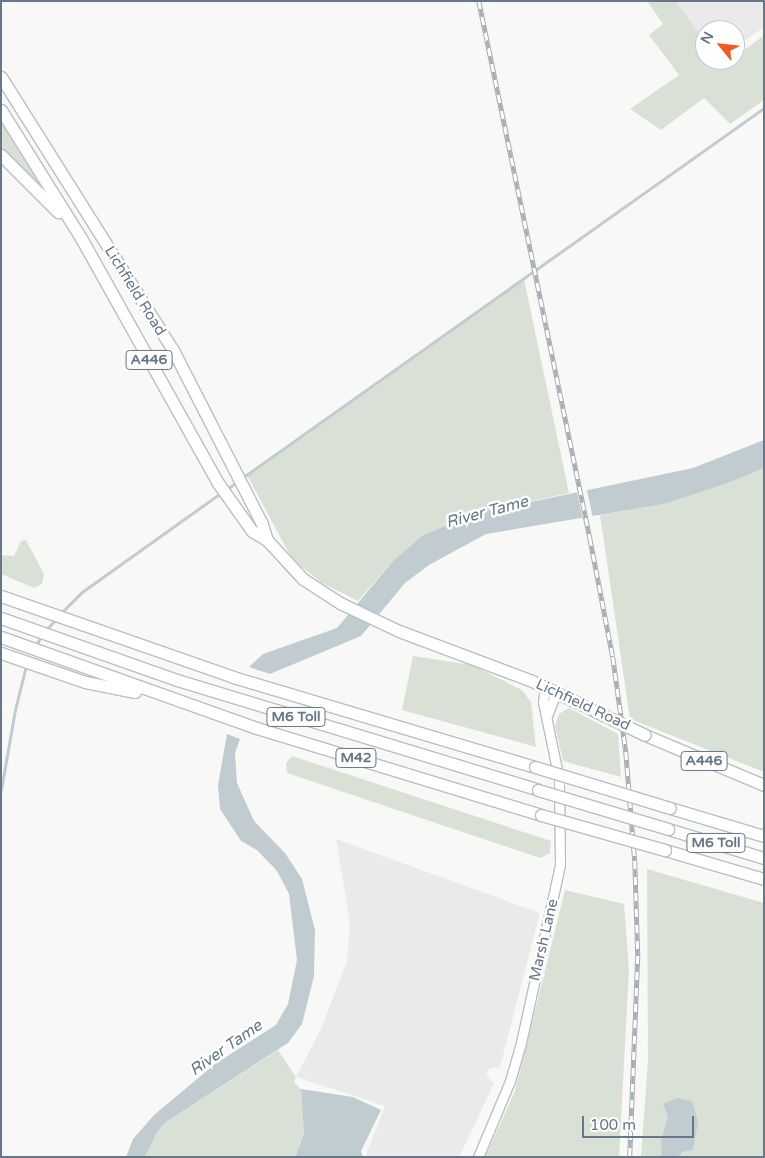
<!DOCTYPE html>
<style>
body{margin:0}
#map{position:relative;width:765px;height:1158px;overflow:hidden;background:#f8f9f6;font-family:"Varela Round",sans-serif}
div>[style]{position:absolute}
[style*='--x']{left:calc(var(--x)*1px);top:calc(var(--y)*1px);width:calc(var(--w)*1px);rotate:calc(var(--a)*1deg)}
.built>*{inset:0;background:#e9eae9}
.green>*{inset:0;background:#d9e1d6}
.water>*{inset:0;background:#c1ccd1}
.pier>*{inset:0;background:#f8f9f6}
.stream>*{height:2.5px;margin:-1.25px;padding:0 1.25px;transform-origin:1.25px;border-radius:1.25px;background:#c1ccd1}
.roads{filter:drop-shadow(1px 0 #babfc4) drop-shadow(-1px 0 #babfc4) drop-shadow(0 1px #babfc4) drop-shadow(0 -1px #babfc4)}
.secondary>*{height:9px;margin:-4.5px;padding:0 4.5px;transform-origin:4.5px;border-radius:4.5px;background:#fff}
.highway>*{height:11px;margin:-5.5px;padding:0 5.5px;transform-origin:5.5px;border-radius:5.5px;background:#fff}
.rail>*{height:4.5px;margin-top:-2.25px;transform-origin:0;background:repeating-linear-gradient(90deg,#fff 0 8px,#a8aeb4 0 16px);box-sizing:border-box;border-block:1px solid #a8aeb4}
.bridges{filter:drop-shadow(1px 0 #babec1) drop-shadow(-1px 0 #babec1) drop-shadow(0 1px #babec1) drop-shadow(0 -1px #babec1)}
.highway-bridge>*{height:11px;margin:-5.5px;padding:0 5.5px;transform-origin:5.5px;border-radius:5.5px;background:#fff}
span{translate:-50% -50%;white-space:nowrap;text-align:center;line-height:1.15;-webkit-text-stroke:5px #fff;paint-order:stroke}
.shield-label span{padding:1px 4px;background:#fff;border:1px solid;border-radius:4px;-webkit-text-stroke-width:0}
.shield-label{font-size:14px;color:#657789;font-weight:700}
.street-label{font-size:15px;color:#657789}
.water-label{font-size:16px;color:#617984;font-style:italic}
.frame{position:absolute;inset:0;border:2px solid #657789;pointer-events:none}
.north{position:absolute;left:695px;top:20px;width:50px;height:50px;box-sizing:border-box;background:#fff;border:1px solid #c1c9d0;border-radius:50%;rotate:299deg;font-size:14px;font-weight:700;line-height:20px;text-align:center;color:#657789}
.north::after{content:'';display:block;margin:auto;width:18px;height:22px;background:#f05a1e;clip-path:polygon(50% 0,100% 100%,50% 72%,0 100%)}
.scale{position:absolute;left:582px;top:1116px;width:112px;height:22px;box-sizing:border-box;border:2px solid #657789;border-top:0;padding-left:6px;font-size:15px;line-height:18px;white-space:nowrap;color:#657789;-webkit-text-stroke:4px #fff;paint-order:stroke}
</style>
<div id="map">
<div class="built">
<div style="clip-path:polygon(667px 1px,764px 1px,764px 27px,735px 48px,735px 30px,705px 30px,705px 56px)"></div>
<div style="clip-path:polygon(336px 839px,540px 913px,500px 1067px,489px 1069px,486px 1075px,494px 1084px,459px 1157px,368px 1157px,366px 1155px,385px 1106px,296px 1077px,321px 1029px,347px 961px,350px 923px)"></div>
</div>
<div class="green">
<div style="clip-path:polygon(647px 1px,675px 1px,705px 41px,705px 60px,735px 60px,735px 51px,743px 51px,764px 35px,764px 100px,730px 124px,704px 98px,661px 130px,630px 109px,679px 75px,649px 35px,663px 24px)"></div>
<div style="clip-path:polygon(1px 118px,49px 194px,1px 150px)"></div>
<div style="clip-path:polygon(524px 279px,569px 493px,515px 505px,422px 536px,394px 560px,358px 601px,322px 583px,292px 559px,247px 475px)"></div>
<div style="clip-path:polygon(764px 468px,764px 772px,630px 719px,600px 515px,664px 504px)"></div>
<div style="clip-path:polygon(26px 540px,44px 574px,42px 584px,34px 588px,1px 574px,1px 555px,14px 556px,21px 541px)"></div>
<div style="clip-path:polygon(413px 656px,472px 665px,522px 690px,531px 702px,536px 747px,402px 710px)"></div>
<div style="clip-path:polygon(569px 708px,618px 734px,621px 777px,563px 761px,555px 726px,559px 714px)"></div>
<div style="clip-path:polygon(292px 756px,551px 841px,550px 853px,540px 858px,287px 773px,286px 763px)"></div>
<div style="clip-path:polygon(647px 869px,764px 903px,764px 1157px,641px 1157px,648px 1060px)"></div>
<div style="clip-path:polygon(565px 890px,624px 904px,629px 970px,619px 1157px,485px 1157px,515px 1091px)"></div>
<div style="clip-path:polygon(278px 1050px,296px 1077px,294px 1082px,301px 1089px,304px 1134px,295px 1157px,145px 1157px,157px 1132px,166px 1122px)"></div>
</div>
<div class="water">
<div style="clip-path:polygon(764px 440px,764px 468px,725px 484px,664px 504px,486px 534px,429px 565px,405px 583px,361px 636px,270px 674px,249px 667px,263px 654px,337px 628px,394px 560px,422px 536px,473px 514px,693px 468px)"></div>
<div style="clip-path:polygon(227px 734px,240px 739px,235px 753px,237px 783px,254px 821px,285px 853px,302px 879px,315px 930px,314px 976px,302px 1024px,288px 1043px,166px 1122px,157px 1132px,145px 1157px,126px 1157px,133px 1139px,154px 1115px,215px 1064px,276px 1025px,288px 1004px,297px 960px,289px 894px,277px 871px,257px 850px,241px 841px,220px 809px,218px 785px)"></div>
<div style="clip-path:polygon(301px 1089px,353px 1097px,381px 1110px,361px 1151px,363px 1157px,295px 1157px,304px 1134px)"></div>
<div style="clip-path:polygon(677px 1098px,692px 1101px,698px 1122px,693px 1150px,682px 1152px,678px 1157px,662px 1157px,661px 1141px,668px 1117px,663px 1104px)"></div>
</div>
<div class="pier">
<div style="clip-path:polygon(586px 486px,593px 518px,583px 520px,576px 488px)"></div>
</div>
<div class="stream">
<div style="--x:242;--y:478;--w:640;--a:-35.33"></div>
<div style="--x:226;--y:490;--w:15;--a:-37"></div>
<div style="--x:60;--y:614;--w:31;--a:-45"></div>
<div style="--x:82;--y:592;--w:171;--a:-35.5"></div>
<div style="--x:45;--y:631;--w:18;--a:-47"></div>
<div style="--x:36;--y:645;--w:12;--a:-59"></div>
<div style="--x:1;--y:790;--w:81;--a:-80.1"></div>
<div style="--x:15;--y:710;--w:45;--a:-76"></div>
</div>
<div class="roads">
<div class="secondary">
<div style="--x:547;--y:716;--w:25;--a:-69"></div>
<div style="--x:478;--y:1157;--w:82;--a:-67.2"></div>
<div style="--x:510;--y:1081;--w:35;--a:-74"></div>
<div style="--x:520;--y:1047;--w:186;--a:-77.6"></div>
<div style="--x:560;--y:865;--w:86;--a:-90.7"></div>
<div style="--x:559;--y:779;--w:79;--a:-101.7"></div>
<div style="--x:543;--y:702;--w:14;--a:-82"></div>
</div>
<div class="highway">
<div style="--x:1;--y:77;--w:323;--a:57.8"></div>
<div style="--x:173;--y:350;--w:195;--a:62.9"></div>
<div style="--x:262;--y:524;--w:17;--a:73"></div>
<div style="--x:1;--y:110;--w:151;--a:58"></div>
<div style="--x:81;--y:238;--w:281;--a:60.8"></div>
<div style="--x:218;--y:483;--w:59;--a:54.7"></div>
<div style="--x:252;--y:531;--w:17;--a:31"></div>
<div style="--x:267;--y:540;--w:53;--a:47.3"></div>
<div style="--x:303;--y:579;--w:44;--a:33"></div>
<div style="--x:340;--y:603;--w:65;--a:25.4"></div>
<div style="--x:399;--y:631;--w:142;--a:20.6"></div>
<div style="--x:532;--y:681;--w:70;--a:25.5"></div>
<div style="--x:1;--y:155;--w:81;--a:45"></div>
<div style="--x:1;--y:596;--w:246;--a:19.2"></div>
<div style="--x:233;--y:677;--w:315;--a:16.6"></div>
<div style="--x:1;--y:618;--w:187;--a:19.4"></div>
<div style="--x:177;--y:680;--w:377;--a:16.9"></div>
<div style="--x:1;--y:637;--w:272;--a:19.6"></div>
<div style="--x:257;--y:728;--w:297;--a:17"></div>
<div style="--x:1;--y:653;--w:89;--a:19"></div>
<div style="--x:85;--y:682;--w:51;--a:11.3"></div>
<div style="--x:645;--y:735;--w:129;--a:22.8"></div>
<div style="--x:670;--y:808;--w:98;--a:16.6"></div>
<div style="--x:668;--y:829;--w:100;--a:16.8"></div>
<div style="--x:665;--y:850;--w:103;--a:16.3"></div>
</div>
</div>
<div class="rail">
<div style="--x:479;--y:1;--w:548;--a:78.32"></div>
<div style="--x:590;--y:538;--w:121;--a:79.1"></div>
<div style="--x:613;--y:657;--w:96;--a:82.2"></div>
<div style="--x:626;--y:752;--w:109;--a:85.3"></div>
<div style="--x:635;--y:861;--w:95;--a:88.2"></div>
<div style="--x:638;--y:956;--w:201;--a:92.3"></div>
</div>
<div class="bridges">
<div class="highway-bridge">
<div style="--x:595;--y:711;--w:55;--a:25.6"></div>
<div style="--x:535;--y:767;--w:141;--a:16.9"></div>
<div style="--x:538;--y:790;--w:136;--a:16.7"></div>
<div style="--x:541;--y:815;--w:129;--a:15.8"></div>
</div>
</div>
<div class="shield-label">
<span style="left:149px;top:360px">A446</span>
<span style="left:296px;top:717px">M6 Toll</span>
<span style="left:356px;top:758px">M42</span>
<span style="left:704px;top:761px">A446</span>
<span style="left:716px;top:843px">M6 Toll</span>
</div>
<div class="street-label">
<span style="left:135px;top:291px;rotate:58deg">Lichfield Road</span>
<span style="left:583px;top:705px;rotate:25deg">Lichfield Road</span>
<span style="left:544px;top:940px;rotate:-77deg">Marsh Lane</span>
</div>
<div class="water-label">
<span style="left:487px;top:512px;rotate:-15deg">River Tame</span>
<span style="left:226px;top:1048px;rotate:-35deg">River Tame</span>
</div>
<div class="frame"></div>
<div class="north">N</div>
<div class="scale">100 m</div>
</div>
